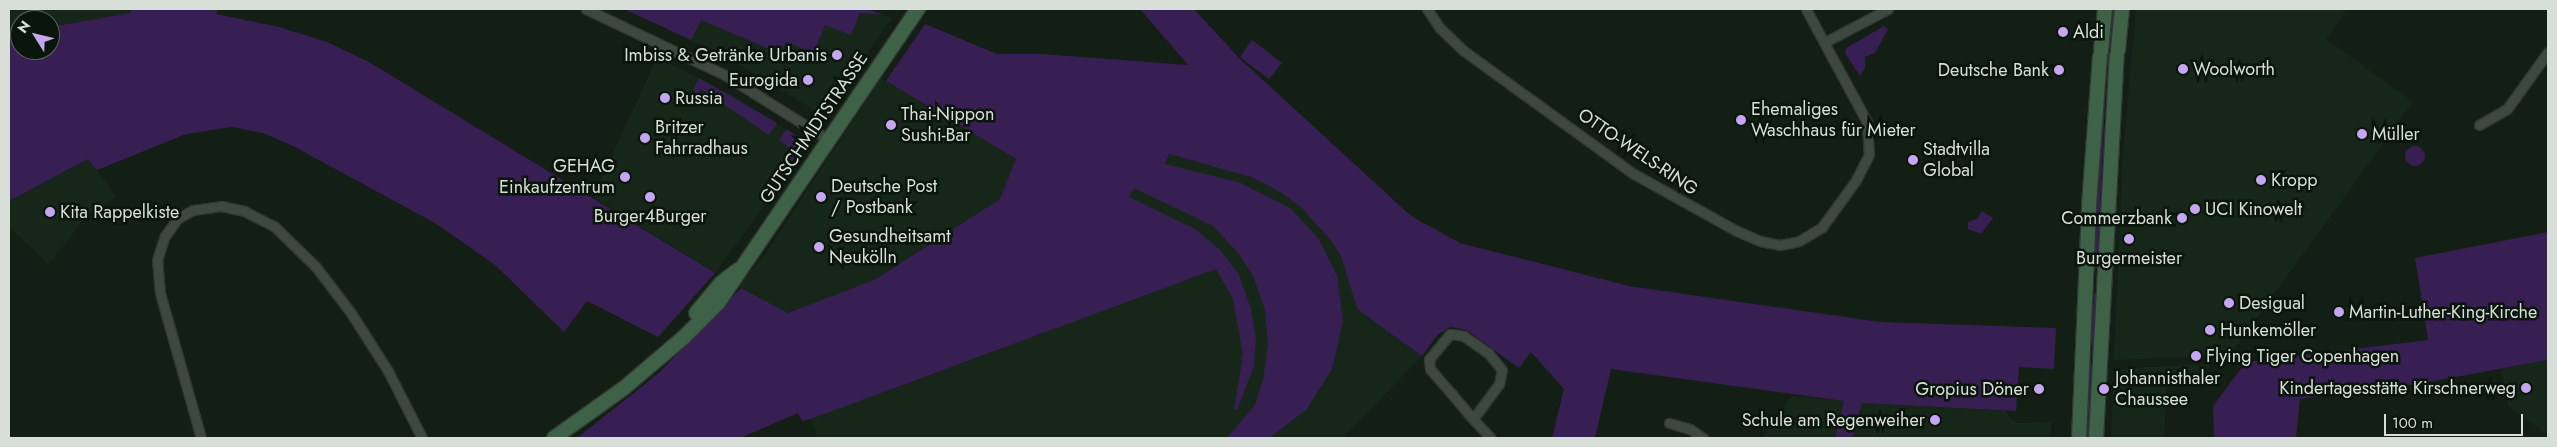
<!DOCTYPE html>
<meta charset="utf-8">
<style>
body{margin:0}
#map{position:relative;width:2557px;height:447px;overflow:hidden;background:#131e14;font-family:Jost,sans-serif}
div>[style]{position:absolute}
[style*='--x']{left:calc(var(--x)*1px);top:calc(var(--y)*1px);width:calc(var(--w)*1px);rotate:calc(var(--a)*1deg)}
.built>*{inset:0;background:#162719}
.green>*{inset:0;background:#381f53}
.round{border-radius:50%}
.roads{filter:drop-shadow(1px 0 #313732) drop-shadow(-1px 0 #313732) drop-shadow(0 1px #313732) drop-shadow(0 -1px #313732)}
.street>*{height:9px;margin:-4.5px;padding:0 4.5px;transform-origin:4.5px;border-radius:4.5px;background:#3d493f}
.secondary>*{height:14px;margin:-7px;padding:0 7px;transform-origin:7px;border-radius:7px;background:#3e6247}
.dots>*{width:14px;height:14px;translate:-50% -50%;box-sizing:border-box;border:2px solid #0a150c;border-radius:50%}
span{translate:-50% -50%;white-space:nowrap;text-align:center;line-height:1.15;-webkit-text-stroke:5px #0a150c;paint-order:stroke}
.poi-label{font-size:18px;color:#d8dfd9}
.left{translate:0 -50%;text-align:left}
.right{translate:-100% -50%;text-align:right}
.street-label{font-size:18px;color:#d8dfd9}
.frame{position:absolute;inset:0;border:10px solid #d8dfd9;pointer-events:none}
.north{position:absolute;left:10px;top:10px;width:50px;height:50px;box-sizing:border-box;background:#0a150c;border:1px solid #5c665e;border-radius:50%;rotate:306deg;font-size:14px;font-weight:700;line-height:20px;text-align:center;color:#d8dfd9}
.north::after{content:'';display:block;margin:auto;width:18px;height:22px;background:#c6a6f0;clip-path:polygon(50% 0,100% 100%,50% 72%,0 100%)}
.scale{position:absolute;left:2384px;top:414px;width:139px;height:22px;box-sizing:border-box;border:2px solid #d8dfd9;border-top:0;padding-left:6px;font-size:15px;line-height:18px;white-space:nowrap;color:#d8dfd9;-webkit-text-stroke:4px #0a150c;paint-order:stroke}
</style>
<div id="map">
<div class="built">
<div style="clip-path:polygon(9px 9px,132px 9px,131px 13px,50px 27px,50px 20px,20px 20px,20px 34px,9px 36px)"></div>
<div style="clip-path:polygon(675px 9px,781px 54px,786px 42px,814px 53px,825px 25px,860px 13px,893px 17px,827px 109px,816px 111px,738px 64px,666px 28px)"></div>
<div style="clip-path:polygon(2136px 9px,2347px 9px,2326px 39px,2413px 102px,2230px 355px,2114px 360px,2123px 152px)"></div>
<div style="clip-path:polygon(657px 57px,738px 98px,803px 141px,757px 216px,715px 273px,593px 197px)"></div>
<div style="clip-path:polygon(881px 78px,1016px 159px,1000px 199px,876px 279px,788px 313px,737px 286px,762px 259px)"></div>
<div style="clip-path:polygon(1169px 154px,1251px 177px,1282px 193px,1302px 208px,1332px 242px,1348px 272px,1358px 310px,1422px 356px,1343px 438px,812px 438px,817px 436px,811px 419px,1215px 269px,1126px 202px,1133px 187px)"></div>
<div style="clip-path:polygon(89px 159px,117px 197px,87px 215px,49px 265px,9px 227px,9px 201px)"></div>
<div style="clip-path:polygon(2548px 360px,2548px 435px,2508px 406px,2501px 369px)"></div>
<div style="clip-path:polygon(2211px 364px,2203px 375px,2177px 374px,2166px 390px,2164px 438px,2111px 438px,2114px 369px)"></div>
<div style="clip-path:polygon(1792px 396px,1845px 401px,1835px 438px,1762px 438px)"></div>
<div style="clip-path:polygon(1862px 403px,2005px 411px,2016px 423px,2051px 422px,2051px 438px,1852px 438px)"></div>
</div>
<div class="green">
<div style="clip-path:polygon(132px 9px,218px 9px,216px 14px,279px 27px,327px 42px,369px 62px,715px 273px,658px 337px,587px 301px,564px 332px,495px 265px,435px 223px,293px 146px,263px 133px,232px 127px,186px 134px,97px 170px,88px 159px,9px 201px,9px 36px,20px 34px,20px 50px,50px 50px,50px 27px,130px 13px)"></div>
<div style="clip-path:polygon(624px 9px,868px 9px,883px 15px,860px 13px,851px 35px,825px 25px,814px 53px,786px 42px,781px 54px,701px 20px,691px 40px)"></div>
<div style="clip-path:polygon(1140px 9px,1194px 9px,1239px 58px,1411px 216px,1460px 243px,1629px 286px,1880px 322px,2056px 328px,2054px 369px,2019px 367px,2016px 411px,1862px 403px,1852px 438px,1835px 438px,1844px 401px,1611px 369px,1595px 438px,1552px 438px,1564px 389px,1531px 352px,1519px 368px,1467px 330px,1450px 327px,1438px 334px,1422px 356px,1358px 310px,1341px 257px,1332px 242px,1302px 208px,1282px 193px,1251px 177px,1169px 154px,1165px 164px,1241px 183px,1290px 208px,1319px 239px,1337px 276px,1343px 321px,1332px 369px,1306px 410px,1269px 438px,1227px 438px,1255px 405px,1263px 380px,1268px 344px,1265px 310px,1254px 278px,1239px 254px,1213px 226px,1134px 188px,1129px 197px,1195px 229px,1220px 250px,1238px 273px,1251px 309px,1256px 338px,1254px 366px,1237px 410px,1234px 409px,1243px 355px,1233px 299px,1216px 269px,811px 419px,802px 421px,798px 413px,740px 438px,577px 438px,659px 373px,741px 288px,788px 313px,876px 279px,1000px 199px,1016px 159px,886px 81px,925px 24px,997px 54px,1042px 54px,1188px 65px)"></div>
<div style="clip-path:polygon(2111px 9px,2114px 9px,2114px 15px,2105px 85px)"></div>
<div style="clip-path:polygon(1884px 26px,1888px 29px,1875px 53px,1865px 57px,1865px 68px,1860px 76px,1845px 53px,1846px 48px)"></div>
<div style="clip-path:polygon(1252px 40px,1282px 63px,1269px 79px,1240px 57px)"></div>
<div style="clip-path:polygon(699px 78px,777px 123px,769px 135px,701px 89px,696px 96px,694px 88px)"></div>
<div style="clip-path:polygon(2103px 99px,2105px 102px,2097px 269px,2090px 268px)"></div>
<div style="clip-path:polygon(787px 129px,803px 141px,793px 161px,789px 159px,794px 151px,779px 140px)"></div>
<div class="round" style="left:2405px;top:146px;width:20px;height:20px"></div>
<div style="clip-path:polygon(1982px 211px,1993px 218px,1981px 234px,1968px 229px,1968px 222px,1977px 219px)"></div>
<div style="clip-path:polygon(2548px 232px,2548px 360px,2423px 383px,2300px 399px,2296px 438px,2214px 438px,2213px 406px,2246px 362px,2428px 340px,2415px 258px)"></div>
<div style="clip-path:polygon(2094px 293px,2096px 295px,2093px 355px,2091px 338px)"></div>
<div style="clip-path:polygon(2089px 360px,2093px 368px,2090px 438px,2083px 438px)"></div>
</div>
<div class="roads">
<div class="street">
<div style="--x:586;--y:9;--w:154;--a:25.4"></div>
<div style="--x:725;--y:75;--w:123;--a:32"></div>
<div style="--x:1427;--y:9;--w:23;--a:56"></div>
<div style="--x:1440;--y:28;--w:33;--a:44"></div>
<div style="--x:1464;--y:51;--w:210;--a:35.9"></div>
<div style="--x:1634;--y:174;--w:118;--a:29"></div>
<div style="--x:1737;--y:231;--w:25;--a:23"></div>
<div style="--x:1760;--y:241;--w:20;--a:11"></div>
<div style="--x:1780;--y:245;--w:19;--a:-12"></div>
<div style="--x:1799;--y:241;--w:27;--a:-31"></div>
<div style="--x:1822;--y:227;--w:58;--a:-54.1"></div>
<div style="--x:1856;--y:180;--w:29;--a:-63"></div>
<div style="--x:1869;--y:154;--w:32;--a:-94"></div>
<div style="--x:1867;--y:122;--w:128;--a:-118.4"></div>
<div style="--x:1825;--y:42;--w:71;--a:-27.6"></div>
<div style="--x:2479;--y:125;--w:32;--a:-30"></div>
<div style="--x:2507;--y:109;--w:70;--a:-54.3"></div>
<div style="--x:1473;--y:419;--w:44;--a:-53.4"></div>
<div style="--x:1499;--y:384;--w:14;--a:-78"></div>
<div style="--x:1502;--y:370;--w:22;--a:-129"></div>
<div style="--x:1488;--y:353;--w:29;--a:-145"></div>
<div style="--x:1464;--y:336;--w:14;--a:-172"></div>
<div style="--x:1450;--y:334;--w:33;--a:130"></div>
<div style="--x:1429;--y:359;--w:10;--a:84"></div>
<div style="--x:1430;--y:369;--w:32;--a:49"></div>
<div style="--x:1451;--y:393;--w:34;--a:50"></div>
<div style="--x:1473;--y:419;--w:26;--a:47"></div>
<div style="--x:1669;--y:423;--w:22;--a:16"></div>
<div style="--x:1690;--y:429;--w:16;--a:35"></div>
<div style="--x:201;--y:438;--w:151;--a:-105.8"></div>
<div style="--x:160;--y:293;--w:33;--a:-95"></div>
<div style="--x:157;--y:260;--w:25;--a:-72"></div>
<div style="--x:165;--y:236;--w:22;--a:-54"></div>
<div style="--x:178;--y:218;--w:17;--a:-28"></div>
<div style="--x:193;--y:210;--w:28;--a:-8"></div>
<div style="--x:221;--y:206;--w:24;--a:12"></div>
<div style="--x:244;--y:211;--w:34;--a:27"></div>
<div style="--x:274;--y:226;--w:59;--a:44.3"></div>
<div style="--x:316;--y:267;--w:58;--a:52.7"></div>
<div style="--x:351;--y:313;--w:69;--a:57.5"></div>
<div style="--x:388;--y:371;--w:75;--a:63.1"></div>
</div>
<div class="secondary">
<div style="--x:2118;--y:50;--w:41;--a:-84.4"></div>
<div style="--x:2101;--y:51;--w:42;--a:-84.6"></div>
<div style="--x:696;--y:313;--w:40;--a:-50"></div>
<div style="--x:722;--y:282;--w:20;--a:-37"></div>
<div style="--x:554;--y:438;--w:86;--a:-35.5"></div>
<div style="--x:624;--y:388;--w:77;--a:-40.3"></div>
<div style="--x:683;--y:338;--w:49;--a:-45"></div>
<div style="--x:718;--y:303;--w:356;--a:-55.8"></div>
<div style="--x:2079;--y:438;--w:233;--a:-87.5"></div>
<div style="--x:2089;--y:205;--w:149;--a:-85.8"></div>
<div style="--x:2096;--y:438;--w:383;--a:-86.9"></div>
</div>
</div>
<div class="dots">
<div style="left:2063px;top:32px;background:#c6a6f0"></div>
<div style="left:837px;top:55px;background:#c6a6f0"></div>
<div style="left:2183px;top:69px;background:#c6a6f0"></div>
<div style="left:2059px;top:70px;background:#c6a6f0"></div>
<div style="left:808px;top:80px;background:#c6a6f0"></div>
<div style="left:665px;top:98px;background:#c6a6f0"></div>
<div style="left:1741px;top:120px;background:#c6a6f0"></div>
<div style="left:891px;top:125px;background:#c6a6f0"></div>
<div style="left:2362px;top:134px;background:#c6a6f0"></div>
<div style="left:645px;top:138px;background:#c6a6f0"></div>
<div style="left:1913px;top:160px;background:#c6a6f0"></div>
<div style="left:625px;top:177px;background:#c6a6f0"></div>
<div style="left:2261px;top:180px;background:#c6a6f0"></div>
<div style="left:650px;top:197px;background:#c6a6f0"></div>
<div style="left:821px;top:197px;background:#c6a6f0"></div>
<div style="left:2195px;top:209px;background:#c6a6f0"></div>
<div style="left:50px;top:212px;background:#c6a6f0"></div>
<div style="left:2182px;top:218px;background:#c6a6f0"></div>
<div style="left:2129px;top:239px;background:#c6a6f0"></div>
<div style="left:819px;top:247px;background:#c6a6f0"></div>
<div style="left:2229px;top:303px;background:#c6a6f0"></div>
<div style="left:2339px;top:312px;background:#c6a6f0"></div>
<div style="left:2210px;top:330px;background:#c6a6f0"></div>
<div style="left:2196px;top:356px;background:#c6a6f0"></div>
<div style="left:2526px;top:388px;background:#c6a6f0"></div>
<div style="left:2039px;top:389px;background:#c6a6f0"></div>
<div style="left:2104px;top:389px;background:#c6a6f0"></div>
<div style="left:1935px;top:420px;background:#c6a6f0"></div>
</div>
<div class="poi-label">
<span class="left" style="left:2073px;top:32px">Aldi</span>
<span class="right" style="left:827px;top:55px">Imbiss &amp; Getränke Urbanis</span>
<span class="left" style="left:2193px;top:69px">Woolworth</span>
<span class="right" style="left:2049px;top:70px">Deutsche Bank</span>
<span class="right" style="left:798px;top:80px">Eurogida</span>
<span class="left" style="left:675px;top:98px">Russia</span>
<span class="left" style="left:1751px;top:120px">Ehemaliges<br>Waschhaus für Mieter</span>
<span class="left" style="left:901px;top:125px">Thai-Nippon<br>Sushi-Bar</span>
<span class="left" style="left:655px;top:138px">Britzer<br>Fahrradhaus</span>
<span class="left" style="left:2372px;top:134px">Müller</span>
<span class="left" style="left:1923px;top:160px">Stadtvilla<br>Global</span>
<span class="right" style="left:615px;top:177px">GEHAG<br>Einkaufzentrum</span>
<span class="left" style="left:2271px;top:180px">Kropp</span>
<span class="left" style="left:831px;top:197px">Deutsche Post<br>/ Postbank</span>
<span class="left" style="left:2205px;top:209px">UCI Kinowelt</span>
<span class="left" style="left:60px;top:212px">Kita Rappelkiste</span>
<span style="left:650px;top:216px">Burger4Burger</span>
<span class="right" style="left:2172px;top:218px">Commerzbank</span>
<span class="left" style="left:829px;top:247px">Gesundheitsamt<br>Neukölln</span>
<span style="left:2129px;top:258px">Burgermeister</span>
<span class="left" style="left:2239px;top:303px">Desigual</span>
<span class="left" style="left:2349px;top:312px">Martin-Luther-King-Kirche</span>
<span class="left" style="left:2220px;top:330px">Hunkemöller</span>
<span class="left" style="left:2206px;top:356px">Flying Tiger Copenhagen</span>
<span class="left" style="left:2115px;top:389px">Johannisthaler<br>Chaussee</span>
<span class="right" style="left:2516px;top:388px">Kindertagesstätte Kirschnerweg</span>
<span class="right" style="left:2029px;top:389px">Gropius Döner</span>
<span class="right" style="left:1925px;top:420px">Schule am Regenweiher</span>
</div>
<div class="street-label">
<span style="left:814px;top:128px;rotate:-56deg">GUTSCHMIDTSTRASSE</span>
<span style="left:1638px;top:152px;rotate:34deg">OTTO-WELS-RING</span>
</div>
<div class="frame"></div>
<div class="north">N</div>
<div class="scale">100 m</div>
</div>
